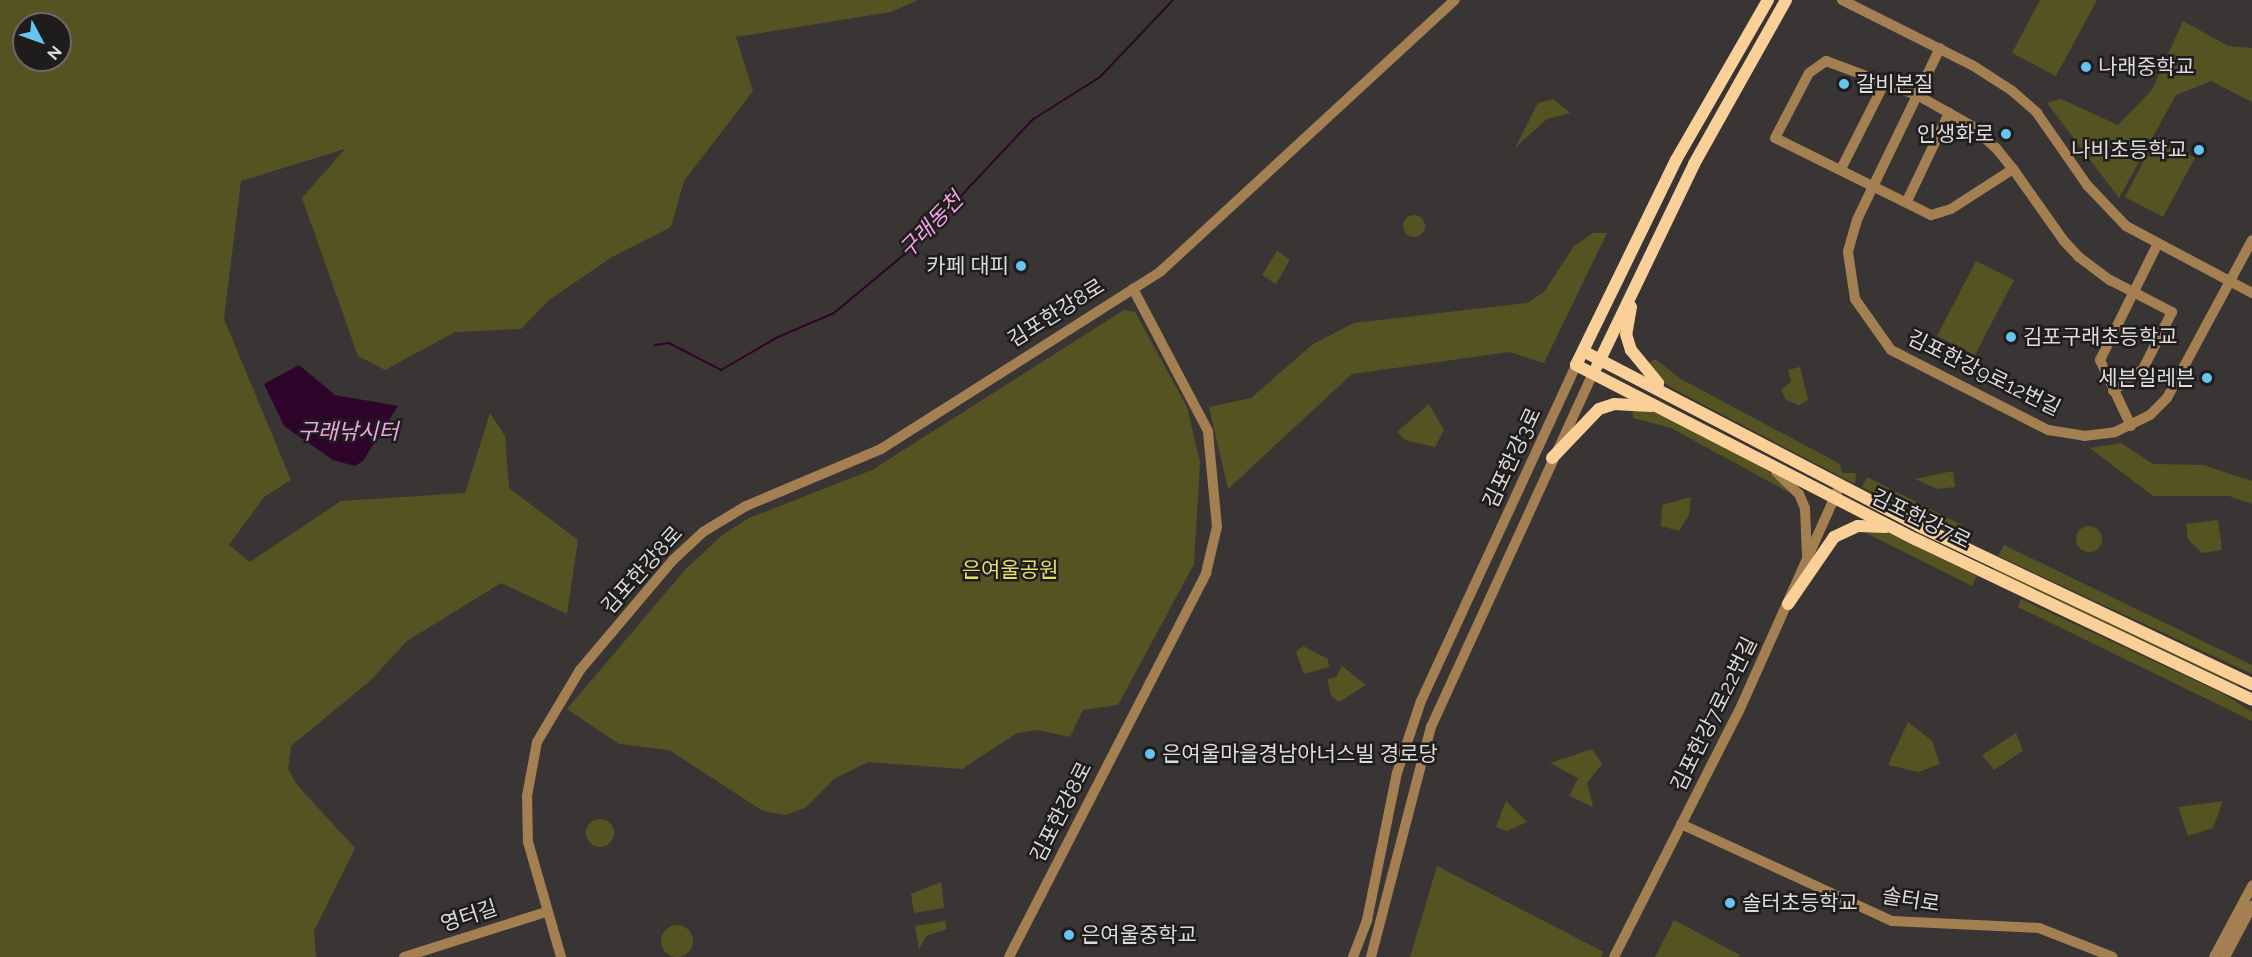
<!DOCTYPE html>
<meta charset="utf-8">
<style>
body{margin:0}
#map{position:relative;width:2252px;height:957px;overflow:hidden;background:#383534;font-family:Raleway,"Noto Sans KR",sans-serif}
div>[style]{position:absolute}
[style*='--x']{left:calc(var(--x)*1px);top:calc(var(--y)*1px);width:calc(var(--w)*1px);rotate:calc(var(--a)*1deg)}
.green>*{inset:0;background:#565322}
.round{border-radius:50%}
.water>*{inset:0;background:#2f042b}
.stream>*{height:2px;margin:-1px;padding:0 1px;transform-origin:1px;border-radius:1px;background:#2f042b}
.minor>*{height:10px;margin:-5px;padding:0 5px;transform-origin:5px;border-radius:5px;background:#a37f52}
.major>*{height:12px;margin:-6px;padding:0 6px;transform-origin:6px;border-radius:6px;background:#fbcf98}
.dots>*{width:16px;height:16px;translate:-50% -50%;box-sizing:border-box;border:3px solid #1e1d1c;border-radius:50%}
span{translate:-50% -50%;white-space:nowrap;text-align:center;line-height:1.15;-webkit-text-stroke:5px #1e1d1c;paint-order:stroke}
.poi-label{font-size:21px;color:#dddbdb}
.left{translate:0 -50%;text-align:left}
.right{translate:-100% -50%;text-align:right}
.street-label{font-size:21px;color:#dddbdb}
.park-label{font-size:21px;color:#e3de6a}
.water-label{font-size:22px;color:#f59fe9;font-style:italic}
.north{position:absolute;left:12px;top:12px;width:60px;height:60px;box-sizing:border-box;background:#1e1d1c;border:2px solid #6a6968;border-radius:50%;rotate:131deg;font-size:16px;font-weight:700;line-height:24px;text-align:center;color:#dddbdb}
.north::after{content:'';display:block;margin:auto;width:21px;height:27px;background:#67c4f0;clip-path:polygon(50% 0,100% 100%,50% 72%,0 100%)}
</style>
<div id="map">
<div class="green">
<div style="clip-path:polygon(evenodd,0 0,918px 0,891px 12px,736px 37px,753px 91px,684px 181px,671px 227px,612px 257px,549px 300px,521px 329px,455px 332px,385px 370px,358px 356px,302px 198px,345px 149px,241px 181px,224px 319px,291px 480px,264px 497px,229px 545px,250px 562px,341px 501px,465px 493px,490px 413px,505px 436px,509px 488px,578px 540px,567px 614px,501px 583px,407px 641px,370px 681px,291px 746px,288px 769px,297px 785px,355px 848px,314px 931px,316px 957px,0 957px,0 0,24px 24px,60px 24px,60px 60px,24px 60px,24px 24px)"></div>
<div style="clip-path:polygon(2040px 0,2097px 0,2056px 76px,2012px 53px)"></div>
<div style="clip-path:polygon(2183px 21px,2228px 46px,2252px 48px,2252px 102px,2211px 81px,2176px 95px,2119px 198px,2047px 103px,2061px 99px,2118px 125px,2152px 90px)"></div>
<div style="clip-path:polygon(1553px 99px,1570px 113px,1547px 119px,1515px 148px,1538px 103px)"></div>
<div style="clip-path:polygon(2156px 137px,2195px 158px,2163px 217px,2125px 197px)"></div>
<div class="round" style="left:1403px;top:215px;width:22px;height:22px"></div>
<div style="clip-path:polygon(1593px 233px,1607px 233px,1544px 363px,1509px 352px,1352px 374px,1228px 489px,1209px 407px,1251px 398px,1313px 344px,1354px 323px,1527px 303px,1544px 292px,1574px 246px)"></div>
<div style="clip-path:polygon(1277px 251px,1290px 260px,1276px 284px,1262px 275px)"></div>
<div style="clip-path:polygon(1976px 261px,2014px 280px,1975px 355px,1937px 336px)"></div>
<div style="clip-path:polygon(1124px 310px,1135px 312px,1187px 407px,1200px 462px,1194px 564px,1118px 705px,1083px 710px,1070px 737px,1038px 730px,1017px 733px,962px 769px,868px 762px,834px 779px,805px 808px,785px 815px,763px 811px,669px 750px,619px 744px,567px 709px,685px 570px,721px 536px,749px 518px,872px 470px)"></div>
<div style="clip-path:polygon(1655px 359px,1681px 379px,1840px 464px,1842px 473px,1856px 473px,1855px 484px,1670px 387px,1645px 366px)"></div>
<div style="clip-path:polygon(1800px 367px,1808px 400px,1799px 405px,1786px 400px,1781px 390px,1791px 382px,1788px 370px)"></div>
<div style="clip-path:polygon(1429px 404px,1444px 430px,1435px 447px,1405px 440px,1397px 432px)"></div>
<div style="clip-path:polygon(1632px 408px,1651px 409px,1732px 449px,1777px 477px,1790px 493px,1671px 428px,1633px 418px)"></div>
<div style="clip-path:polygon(2121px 443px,2153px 464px,2203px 465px,2252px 481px,2252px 504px,2229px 496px,2153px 496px,2090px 448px)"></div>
<div style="clip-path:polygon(1953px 471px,1955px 487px,1937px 489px,1915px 479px)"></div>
<div style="clip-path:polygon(1867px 477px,1962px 525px,1958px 532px,1862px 487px)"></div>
<div style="clip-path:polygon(1691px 497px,1689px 515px,1679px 531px,1661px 526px,1662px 505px)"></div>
<div style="clip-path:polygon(2218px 520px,2222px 550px,2202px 553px,2188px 539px,2186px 524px)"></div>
<div class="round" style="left:2076px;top:526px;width:26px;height:26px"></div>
<div style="clip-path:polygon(1885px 531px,1977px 576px,1972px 586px,1866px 533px)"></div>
<div style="clip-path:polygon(2004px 545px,2252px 665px,2252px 674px,2007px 560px,1998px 556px)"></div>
<div style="clip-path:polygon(1995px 567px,2238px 683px,2239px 686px,1993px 570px)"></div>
<div style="clip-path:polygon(2021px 599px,2224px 694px,2252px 712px,2252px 721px,2018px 607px)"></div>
<div style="clip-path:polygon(1303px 646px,1328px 659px,1329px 667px,1304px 674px,1296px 652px)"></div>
<div style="clip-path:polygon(1342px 666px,1366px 685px,1339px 702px,1331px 696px,1327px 679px,1336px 677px)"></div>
<div style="clip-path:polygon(1908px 722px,1932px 741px,1940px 764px,1918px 772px,1888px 765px)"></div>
<div style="clip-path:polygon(2016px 733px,2023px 751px,1994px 770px,1982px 755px)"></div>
<div style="clip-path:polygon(1592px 749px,1602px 764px,1587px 783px,1593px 807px,1569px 796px,1578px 778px,1550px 763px)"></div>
<div style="clip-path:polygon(1506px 801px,1527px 822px,1507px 831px,1496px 827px)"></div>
<div style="clip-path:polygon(2223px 801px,2213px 828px,2188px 836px,2178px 807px)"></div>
<div class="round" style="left:586px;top:819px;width:28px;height:28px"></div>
<div style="clip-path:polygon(1437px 866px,1604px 952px,1601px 957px,1410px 957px)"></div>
<div style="clip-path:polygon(941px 882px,944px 908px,914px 913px,911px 894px)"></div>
<div style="clip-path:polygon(1674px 920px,1740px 955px,1739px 957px,1655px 957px)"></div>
<div style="clip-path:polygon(945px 921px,947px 929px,926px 936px,919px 949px,915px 926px)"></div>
<div class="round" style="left:661px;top:925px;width:32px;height:32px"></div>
</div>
<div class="water">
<div style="clip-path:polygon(299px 365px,335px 395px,398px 406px,363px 461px,355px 466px,333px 460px,284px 426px,264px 384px)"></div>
</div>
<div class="stream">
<div style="--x:655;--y:345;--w:14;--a:-8"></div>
<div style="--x:669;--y:343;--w:59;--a:27.4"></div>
<div style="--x:721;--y:370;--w:66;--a:-30.1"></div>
<div style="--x:778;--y:337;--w:61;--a:-23.2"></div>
<div style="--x:834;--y:313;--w:102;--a:-39.8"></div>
<div style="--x:912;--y:248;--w:175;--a:-46.8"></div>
<div style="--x:1032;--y:120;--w:80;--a:-32.3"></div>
<div style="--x:1100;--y:77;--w:106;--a:-46.5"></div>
</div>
<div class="minor">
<div style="--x:1842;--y:0;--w:145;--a:26.6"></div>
<div style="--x:1972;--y:65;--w:46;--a:32.7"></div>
<div style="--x:2011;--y:90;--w:35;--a:41"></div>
<div style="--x:2037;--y:113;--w:88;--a:55.2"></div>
<div style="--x:2087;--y:185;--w:57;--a:46.4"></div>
<div style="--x:2126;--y:226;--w:143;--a:28"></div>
<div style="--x:1940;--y:48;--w:191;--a:115.8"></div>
<div style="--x:1857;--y:220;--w:33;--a:106"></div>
<div style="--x:1848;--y:252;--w:48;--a:81.5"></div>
<div style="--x:1855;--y:299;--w:62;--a:54.8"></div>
<div style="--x:1891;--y:350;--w:176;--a:27"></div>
<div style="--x:2048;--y:430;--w:36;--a:9"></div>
<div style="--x:2084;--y:436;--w:31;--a:-7"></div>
<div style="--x:2115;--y:432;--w:39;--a:-26"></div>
<div style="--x:2150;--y:415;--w:24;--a:-45"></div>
<div style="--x:2167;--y:398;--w:179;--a:-61.7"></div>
<div style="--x:1841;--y:169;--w:97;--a:-63.2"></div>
<div style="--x:2013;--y:169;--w:74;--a:147.2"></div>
<div style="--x:1951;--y:209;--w:21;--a:163"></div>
<div style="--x:1931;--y:215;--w:174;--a:-153.7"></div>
<div style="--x:1775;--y:138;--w:73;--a:-62.4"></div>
<div style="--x:1809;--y:73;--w:21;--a:-35"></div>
<div style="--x:1826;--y:61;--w:97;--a:20.5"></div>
<div style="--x:1917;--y:95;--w:63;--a:29.4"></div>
<div style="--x:1972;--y:126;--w:33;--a:43"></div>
<div style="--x:1996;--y:148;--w:27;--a:51"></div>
<div style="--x:2013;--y:169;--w:88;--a:54.7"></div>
<div style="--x:2064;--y:241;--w:22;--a:47"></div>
<div style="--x:2079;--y:257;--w:39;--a:37"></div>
<div style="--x:2110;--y:280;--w:70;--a:27.3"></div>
<div style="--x:2172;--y:312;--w:64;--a:117"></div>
<div style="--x:2143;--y:369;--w:37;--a:144"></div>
<div style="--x:1907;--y:201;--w:98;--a:-64.5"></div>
<div style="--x:2131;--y:426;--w:73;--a:-115.2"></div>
<div style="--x:2100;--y:360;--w:128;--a:-63.6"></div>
<div style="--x:1776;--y:472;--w:32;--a:44"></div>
<div style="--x:1799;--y:494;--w:15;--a:67"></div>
<div style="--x:1805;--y:508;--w:47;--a:87.6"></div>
<div style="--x:1681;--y:824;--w:232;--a:24.7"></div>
<div style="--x:1892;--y:921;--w:147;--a:2.7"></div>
<div style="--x:2039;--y:928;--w:79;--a:21.4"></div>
<div style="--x:404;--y:957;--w:149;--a:-17.6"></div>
<div style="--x:561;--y:957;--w:120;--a:-106"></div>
<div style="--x:528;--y:842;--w:46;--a:-91.2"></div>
<div style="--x:527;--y:796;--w:55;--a:-79.5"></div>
<div style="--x:537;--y:742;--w:84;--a:-59.2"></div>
<div style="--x:580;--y:670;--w:144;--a:-49.8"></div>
<div style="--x:673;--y:560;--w:41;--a:-43"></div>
<div style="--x:703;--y:532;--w:50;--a:-31.2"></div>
<div style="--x:746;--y:506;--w:147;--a:-22.9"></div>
<div style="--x:881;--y:449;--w:332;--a:-32.4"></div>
<div style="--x:1161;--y:271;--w:400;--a:-42.7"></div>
<div style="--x:1009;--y:957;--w:432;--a:-62.8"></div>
<div style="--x:1206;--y:573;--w:47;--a:-76.6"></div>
<div style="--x:1217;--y:527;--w:96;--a:-95.4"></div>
<div style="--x:1208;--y:431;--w:161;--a:-117.8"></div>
<div style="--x:1353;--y:957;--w:40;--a:-69"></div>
<div style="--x:1367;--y:920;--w:150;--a:-78.5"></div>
<div style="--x:1397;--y:773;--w:76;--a:-71.6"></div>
<div style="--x:1421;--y:701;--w:370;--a:-65.2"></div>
<div style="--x:1371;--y:957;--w:238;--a:-75.4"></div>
<div style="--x:1431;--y:727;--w:395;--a:-65.4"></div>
<div style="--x:1614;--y:957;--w:276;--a:-63.1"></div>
<div style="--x:1739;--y:711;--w:242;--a:-65.9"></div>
<div style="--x:2214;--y:957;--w:81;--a:-61.8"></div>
<div style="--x:2225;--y:957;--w:58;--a:-62.1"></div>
</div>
<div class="major">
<div style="--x:1768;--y:0;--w:185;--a:119.9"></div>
<div style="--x:1676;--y:160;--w:228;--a:116"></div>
<div style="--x:1576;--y:365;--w:381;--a:27.2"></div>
<div style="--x:1915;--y:539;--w:373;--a:25.5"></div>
<div style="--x:1631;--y:307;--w:27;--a:100"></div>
<div style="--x:1626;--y:334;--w:17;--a:73"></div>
<div style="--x:1631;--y:350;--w:43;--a:50.7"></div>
<div style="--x:1583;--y:351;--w:379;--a:27.5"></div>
<div style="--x:1919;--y:526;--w:369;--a:25.4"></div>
<div style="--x:1597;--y:366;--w:224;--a:-64.3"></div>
<div style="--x:1694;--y:164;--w:188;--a:-60.7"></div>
<div style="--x:1552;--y:458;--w:68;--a:-46.2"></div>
<div style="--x:1599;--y:409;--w:16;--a:-18"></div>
<div style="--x:1614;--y:404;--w:37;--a:3"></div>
<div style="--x:1788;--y:604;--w:81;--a:-55.5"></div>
<div style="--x:1834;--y:537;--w:26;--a:-25"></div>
<div style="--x:1858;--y:526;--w:28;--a:2"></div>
</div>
<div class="dots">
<div style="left:2086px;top:67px;background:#67c4f0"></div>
<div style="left:1844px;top:84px;background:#67c4f0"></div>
<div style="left:2006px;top:134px;background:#67c4f0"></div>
<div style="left:2199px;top:150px;background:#67c4f0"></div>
<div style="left:1021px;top:266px;background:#67c4f0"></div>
<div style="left:2011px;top:337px;background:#67c4f0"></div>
<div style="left:2207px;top:378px;background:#67c4f0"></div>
<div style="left:1150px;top:754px;background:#67c4f0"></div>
<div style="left:1730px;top:903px;background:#67c4f0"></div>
<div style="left:1069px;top:935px;background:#67c4f0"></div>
</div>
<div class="poi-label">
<span class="left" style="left:2098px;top:67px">나래중학교</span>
<span class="left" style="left:1856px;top:84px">갈비본질</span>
<span class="right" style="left:1994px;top:134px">인생화로</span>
<span class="right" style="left:2187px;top:150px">나비초등학교</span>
<span class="right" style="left:1009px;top:266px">카페 대피</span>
<span class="left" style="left:2023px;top:337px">김포구래초등학교</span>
<span class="right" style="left:2195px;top:378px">세븐일레븐</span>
<span class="left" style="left:1162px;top:754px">은여울마을경남아너스빌 경로당</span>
<span class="left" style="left:1742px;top:903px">솔터초등학교</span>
<span class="left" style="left:1081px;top:935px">은여울중학교</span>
</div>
<div class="street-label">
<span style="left:1056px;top:313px;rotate:-32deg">김포한강8로</span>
<span style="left:1984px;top:373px;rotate:26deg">김포한강9로12번길</span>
<span style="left:1512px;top:458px;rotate:-65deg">김포한강3로</span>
<span style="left:1921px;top:519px;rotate:26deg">김포한강7로</span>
<span style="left:642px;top:570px;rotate:-48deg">김포한강8로</span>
<span style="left:1714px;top:714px;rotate:-64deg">김포한강7로22번길</span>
<span style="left:1061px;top:812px;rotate:-63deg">김포한강8로</span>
<span style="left:1911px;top:900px;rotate:9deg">솔터로</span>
<span style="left:469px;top:916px;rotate:-18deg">영터길</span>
</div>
<div class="park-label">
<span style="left:1010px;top:570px">은여울공원</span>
</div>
<div class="water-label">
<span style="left:931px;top:225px;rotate:-46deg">구래동천</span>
<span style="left:348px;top:432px">구래낚시터</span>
</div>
<div class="north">N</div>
</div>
